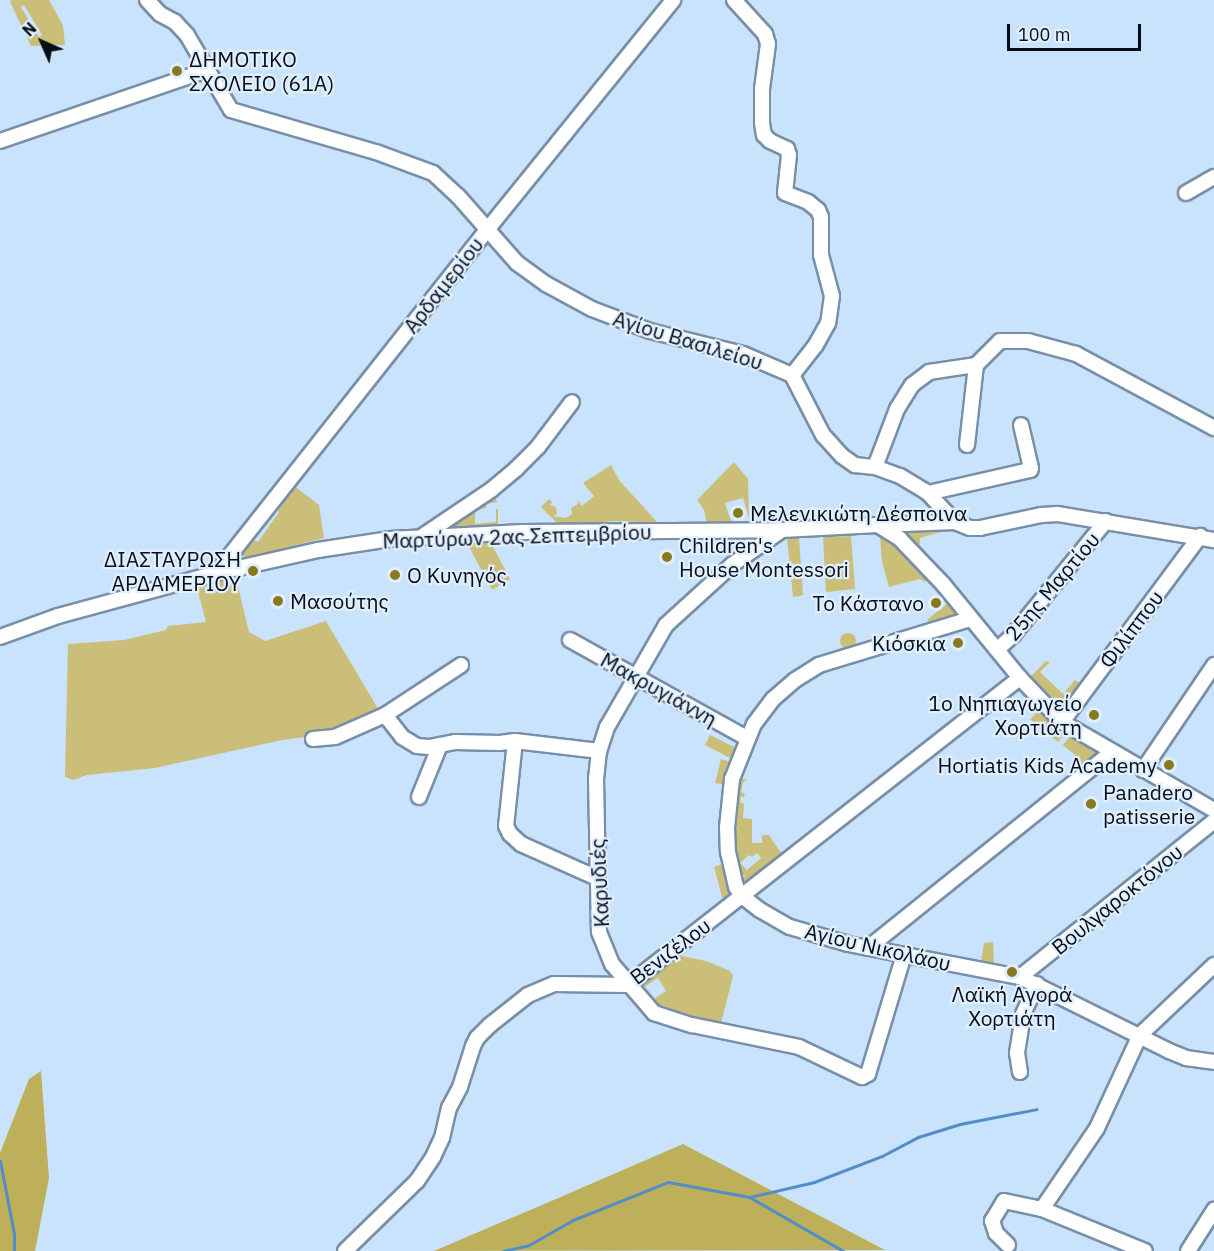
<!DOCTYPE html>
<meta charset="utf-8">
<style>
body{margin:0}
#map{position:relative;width:1214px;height:1251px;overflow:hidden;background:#cae3fd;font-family:"IBM Plex Sans",sans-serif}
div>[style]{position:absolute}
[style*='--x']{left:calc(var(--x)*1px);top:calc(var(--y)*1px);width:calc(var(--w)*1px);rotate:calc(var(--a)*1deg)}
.green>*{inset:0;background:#cabe79}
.round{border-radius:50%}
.forest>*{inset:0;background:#beb05a}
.stream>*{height:3px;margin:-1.5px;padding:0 1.5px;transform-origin:1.5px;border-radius:1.5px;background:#528dc8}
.roads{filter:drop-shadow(2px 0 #788fa7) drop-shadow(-2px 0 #788fa7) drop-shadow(0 2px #788fa7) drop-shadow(0 -2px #788fa7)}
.minor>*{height:14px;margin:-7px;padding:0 7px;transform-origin:7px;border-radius:7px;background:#fff}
.dots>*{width:16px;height:16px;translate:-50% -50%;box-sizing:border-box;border:3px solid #e0efff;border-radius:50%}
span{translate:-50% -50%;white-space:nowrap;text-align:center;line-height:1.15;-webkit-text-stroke:4.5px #e0efff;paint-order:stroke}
.poi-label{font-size:21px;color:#060d16}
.left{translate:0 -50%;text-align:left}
.right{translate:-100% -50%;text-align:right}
.street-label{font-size:21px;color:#060d16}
.north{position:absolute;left:12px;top:12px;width:60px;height:60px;-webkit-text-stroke:4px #e0efff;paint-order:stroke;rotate:315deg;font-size:16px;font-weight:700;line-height:24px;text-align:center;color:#060d16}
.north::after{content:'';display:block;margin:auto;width:21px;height:27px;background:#060d16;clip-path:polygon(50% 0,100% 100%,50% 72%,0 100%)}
.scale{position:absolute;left:1007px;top:24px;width:134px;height:27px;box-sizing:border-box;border:3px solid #060d16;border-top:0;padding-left:8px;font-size:18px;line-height:21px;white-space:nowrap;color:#060d16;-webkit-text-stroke:4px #e0efff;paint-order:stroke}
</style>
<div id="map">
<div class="green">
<div style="clip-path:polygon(evenodd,11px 0,49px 0,63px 25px,65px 45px,31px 46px,10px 2px,11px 0,24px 5px,42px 35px,39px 37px,21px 7px,24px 5px)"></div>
<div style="clip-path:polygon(734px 462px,748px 479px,749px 518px,743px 498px,725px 503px,732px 524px,707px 524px,704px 510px,697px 500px)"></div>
<div style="clip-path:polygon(611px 465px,619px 480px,658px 523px,616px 521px,559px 525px,541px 507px,549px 499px,552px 502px,550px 505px,556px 507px,557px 514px,553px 516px,566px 518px,572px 514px,571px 508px,578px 504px,577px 500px,582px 506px,594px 496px,583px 483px)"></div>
<div style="clip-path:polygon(293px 485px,319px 505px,324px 538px,246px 558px,243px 556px,240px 553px,248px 539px,258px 542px,279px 512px,277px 507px)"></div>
<div style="clip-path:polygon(492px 495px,498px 502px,486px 504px,486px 508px,475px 510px,475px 524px,496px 522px,496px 509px,498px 509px,498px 525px,446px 528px)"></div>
<div style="clip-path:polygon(945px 526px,944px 531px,920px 538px,919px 550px,900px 529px)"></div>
<div style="clip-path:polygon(851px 536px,855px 589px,826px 592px,823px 537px)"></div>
<div style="clip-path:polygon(799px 537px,803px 595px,793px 597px,787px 538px)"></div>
<div style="clip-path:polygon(880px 537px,898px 548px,929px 579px,925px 582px,920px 579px,889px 587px,882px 562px)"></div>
<div style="clip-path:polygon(466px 541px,490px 541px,510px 579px,492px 590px)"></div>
<div style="clip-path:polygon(276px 566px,236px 578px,249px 632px,265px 641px,326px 621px,380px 712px,337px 733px,282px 740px,155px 768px,87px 775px,73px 780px,65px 777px,68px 644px,124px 640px,166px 630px,168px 626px,206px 622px,197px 588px)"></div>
<div style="clip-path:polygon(949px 602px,960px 614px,932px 625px,927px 620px)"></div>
<div class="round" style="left:840px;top:633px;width:16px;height:16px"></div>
<div style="clip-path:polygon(1046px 661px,1050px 662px,1040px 672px,1063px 694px,1075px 680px,1084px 686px,1066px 711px,1031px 676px)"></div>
<div style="clip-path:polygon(1040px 710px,1065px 733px,1058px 742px,1030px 719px)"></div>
<div style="clip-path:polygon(710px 735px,736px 748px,732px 759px,705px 745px)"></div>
<div style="clip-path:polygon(1070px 736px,1102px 754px,1084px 772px,1073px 760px,1075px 755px,1063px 745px)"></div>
<div style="clip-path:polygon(721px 759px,731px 762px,725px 785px,715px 783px)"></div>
<div style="clip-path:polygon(evenodd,738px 778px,747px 780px,743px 782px,741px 792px,745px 794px,744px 797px,741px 796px,740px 802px,744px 804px,743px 818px,752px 819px,752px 843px,762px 843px,762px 835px,769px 835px,785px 859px,747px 885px,743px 879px,745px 876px,737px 870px,735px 862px,735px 802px,738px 778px,757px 853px,761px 858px,747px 870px,740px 863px,749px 855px,752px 857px,757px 853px)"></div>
<div style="clip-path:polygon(725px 863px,732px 889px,728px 899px,722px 897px,714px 867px)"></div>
<div style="clip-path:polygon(993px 942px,994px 963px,981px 961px,984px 943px)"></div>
<div style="clip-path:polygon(678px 955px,706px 961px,730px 971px,733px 976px,721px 1023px,673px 1016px,675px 1010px,662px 1005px,659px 1011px,650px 1002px,666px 991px,658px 978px,641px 989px,639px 985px)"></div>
</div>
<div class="forest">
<div style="clip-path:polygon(41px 1071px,49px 1178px,35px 1251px,0 1251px,0 1153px,29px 1079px)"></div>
<div style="clip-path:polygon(683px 1144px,885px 1250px,434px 1251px,549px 1202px)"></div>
</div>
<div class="stream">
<div style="--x:0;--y:1161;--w:74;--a:79.1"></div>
<div style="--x:14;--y:1234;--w:17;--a:90"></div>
<div style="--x:751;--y:1198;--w:106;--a:29.9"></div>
<div style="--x:503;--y:1251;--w:27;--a:-13"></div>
<div style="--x:529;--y:1245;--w:51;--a:-29.6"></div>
<div style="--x:573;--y:1220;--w:102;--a:-21.8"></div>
<div style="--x:668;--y:1182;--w:83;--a:10.4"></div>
<div style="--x:750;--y:1197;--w:66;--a:-13.2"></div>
<div style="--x:814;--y:1182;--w:73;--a:-20.9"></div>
<div style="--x:882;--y:1156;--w:41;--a:-27.8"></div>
<div style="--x:918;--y:1137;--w:44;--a:-17.2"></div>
<div style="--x:960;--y:1124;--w:78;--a:-11"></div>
</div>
<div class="roads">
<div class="minor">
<div style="--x:147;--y:0;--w:19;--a:47"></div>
<div style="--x:160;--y:14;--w:17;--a:28"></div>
<div style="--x:175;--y:22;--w:18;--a:47"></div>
<div style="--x:187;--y:35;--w:87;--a:59.6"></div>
<div style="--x:231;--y:110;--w:151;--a:16.2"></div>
<div style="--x:376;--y:152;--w:61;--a:20.2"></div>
<div style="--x:433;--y:173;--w:34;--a:43"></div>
<div style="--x:458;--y:196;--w:89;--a:48.6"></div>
<div style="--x:517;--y:263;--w:36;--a:36"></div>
<div style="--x:546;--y:284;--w:52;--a:28.5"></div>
<div style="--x:592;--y:309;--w:62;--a:20.8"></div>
<div style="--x:650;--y:331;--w:96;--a:13.9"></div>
<div style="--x:743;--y:354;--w:53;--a:23.2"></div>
<div style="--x:792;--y:375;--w:68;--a:62.7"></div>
<div style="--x:823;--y:435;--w:28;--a:48"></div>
<div style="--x:842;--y:456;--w:16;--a:35"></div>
<div style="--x:855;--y:465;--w:20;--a:6"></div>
<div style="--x:875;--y:467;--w:27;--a:20"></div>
<div style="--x:900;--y:476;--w:33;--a:31"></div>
<div style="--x:928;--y:493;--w:40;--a:47"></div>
<div style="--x:734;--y:0;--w:46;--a:47.6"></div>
<div style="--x:765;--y:34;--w:10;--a:73"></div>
<div style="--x:768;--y:44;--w:45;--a:97.6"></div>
<div style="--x:762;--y:89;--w:34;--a:90"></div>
<div style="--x:762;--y:123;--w:12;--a:81"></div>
<div style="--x:764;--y:135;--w:8;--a:45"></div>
<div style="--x:770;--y:141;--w:19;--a:25"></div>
<div style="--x:787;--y:149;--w:6;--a:72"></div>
<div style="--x:789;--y:155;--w:38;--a:96"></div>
<div style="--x:785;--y:193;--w:25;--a:21"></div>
<div style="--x:808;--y:202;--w:13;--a:39"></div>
<div style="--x:818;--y:210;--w:8;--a:67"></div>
<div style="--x:821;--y:217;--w:38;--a:90"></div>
<div style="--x:821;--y:255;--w:42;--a:75"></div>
<div style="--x:832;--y:296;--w:27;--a:98"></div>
<div style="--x:828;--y:323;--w:26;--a:119"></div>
<div style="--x:815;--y:346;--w:37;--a:128"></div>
<div style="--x:0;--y:141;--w:219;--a:-18.9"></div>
<div style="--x:1186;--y:193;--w:32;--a:-30"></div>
<div style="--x:967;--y:445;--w:81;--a:-83.6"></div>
<div style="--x:875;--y:467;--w:62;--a:-69.2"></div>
<div style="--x:897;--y:409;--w:28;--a:-58"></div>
<div style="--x:912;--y:385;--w:21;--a:-37"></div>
<div style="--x:929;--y:372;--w:48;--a:-8.5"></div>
<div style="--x:976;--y:365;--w:34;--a:-45"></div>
<div style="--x:1000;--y:341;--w:28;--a:0"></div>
<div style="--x:1028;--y:341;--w:50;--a:15.2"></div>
<div style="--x:1076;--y:354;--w:157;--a:28.2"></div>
<div style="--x:928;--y:493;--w:105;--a:-12.7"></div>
<div style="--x:1030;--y:470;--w:2;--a:-63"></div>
<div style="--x:1031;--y:468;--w:44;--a:-103.1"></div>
<div style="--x:878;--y:525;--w:77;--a:-2.2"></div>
<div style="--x:955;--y:522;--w:16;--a:22"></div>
<div style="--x:970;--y:528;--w:10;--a:0"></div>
<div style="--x:980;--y:528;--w:62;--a:-12"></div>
<div style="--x:1041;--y:515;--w:17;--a:-3"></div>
<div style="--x:1058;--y:514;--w:158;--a:9.5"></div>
<div style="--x:782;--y:530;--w:60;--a:145.2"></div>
<div style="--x:733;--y:564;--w:91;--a:137.7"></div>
<div style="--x:666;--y:625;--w:118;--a:120"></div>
<div style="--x:607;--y:727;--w:25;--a:108"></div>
<div style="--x:599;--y:751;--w:27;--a:96"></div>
<div style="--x:596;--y:778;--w:154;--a:88.9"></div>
<div style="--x:599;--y:932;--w:35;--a:68"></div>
<div style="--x:612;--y:964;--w:65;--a:49.4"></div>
<div style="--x:654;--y:1013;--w:40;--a:18"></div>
<div style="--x:692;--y:1025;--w:109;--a:11.6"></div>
<div style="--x:799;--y:1047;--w:70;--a:25.5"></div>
<div style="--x:862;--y:1077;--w:7;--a:-27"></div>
<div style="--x:868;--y:1074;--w:124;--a:-73.2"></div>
<div style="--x:424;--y:535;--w:81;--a:-33.9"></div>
<div style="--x:491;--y:490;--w:33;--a:-40"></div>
<div style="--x:516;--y:469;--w:31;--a:-45"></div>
<div style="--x:538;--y:447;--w:56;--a:-52.9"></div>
<div style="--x:216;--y:573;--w:437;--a:-51.7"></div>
<div style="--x:487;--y:230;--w:296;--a:-51"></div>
<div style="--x:970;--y:619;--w:158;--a:163.1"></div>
<div style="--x:819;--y:665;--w:28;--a:148"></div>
<div style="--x:795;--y:680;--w:29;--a:139"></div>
<div style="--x:773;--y:699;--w:31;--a:127"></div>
<div style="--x:754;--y:724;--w:59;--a:111.8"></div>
<div style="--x:732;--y:779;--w:48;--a:95.9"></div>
<div style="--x:727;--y:827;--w:25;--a:88"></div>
<div style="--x:728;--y:852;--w:36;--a:77"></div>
<div style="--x:736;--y:887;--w:11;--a:56"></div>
<div style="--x:742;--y:896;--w:23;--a:38"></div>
<div style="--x:760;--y:910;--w:34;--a:30"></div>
<div style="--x:790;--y:927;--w:60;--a:16.3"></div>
<div style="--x:848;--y:944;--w:175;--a:10.9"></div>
<div style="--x:1020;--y:977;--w:166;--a:26.4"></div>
<div style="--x:1169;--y:1051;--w:18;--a:22"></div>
<div style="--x:1186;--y:1058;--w:28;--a:8"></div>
<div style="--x:0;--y:637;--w:62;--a:-19.9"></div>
<div style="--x:58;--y:616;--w:164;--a:-15.2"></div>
<div style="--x:216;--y:573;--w:105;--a:-12.7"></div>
<div style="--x:318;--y:550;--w:73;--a:-8.7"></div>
<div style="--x:390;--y:539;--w:133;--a:-3"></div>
<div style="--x:523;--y:532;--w:259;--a:-0.4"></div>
<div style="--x:782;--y:530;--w:96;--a:-3"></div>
<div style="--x:878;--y:525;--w:26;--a:32"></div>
<div style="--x:900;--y:539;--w:62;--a:46.3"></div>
<div style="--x:943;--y:584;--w:122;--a:50.7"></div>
<div style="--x:1020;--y:678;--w:61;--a:46.3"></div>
<div style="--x:1062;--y:722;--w:176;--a:30.1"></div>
<div style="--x:570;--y:640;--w:202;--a:29"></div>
<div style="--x:997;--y:650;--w:22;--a:-43"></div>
<div style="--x:1013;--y:635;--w:147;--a:-50.8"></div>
<div style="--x:385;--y:715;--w:28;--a:52"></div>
<div style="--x:402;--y:737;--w:17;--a:31"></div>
<div style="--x:417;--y:746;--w:12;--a:5"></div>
<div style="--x:429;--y:747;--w:26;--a:-11"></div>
<div style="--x:455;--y:742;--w:45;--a:1.3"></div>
<div style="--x:500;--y:743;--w:15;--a:-8"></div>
<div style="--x:515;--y:741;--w:85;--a:6.8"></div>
<div style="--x:1062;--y:722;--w:232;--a:-53.4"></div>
<div style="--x:313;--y:739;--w:22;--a:-5"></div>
<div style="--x:335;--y:737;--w:55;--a:-23.7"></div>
<div style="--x:385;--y:715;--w:91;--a:-33.3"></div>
<div style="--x:515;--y:741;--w:85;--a:96"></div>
<div style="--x:506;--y:826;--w:9;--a:63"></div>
<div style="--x:510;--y:834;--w:15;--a:42"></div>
<div style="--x:521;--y:844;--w:83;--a:24.1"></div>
<div style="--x:1143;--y:770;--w:127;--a:-55.9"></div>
<div style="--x:419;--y:797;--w:56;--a:-68"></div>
<div style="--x:868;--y:948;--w:313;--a:-38.8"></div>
<div style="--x:1020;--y:977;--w:249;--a:-38.8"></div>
<div style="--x:1020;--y:1072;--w:19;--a:-99"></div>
<div style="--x:1017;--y:1053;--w:39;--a:-81"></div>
<div style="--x:1023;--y:1014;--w:33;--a:-65"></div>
<div style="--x:1042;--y:1209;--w:98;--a:-55.8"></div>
<div style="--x:1097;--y:1128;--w:102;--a:-65.2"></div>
<div style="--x:1140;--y:1035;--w:102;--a:-43.4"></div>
<div style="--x:1008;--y:1245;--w:17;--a:-135"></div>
<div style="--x:996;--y:1233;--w:13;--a:-108"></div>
<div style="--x:992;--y:1221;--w:23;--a:-59"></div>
<div style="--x:1004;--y:1201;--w:39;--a:12"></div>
<div style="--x:1042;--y:1209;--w:111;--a:22.2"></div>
<div style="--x:345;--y:1251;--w:100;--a:-44.2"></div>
<div style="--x:417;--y:1181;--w:29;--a:-56"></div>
<div style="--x:433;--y:1157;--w:21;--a:-65"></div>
<div style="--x:442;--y:1138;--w:31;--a:-77"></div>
<div style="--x:449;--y:1108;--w:24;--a:-62"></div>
<div style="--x:460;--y:1087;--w:43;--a:-72.4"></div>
<div style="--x:473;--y:1046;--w:9;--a:-63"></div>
<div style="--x:477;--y:1038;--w:18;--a:-45"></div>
<div style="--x:490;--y:1025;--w:48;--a:-38.3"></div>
<div style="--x:528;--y:995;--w:28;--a:-23"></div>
<div style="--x:554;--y:984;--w:74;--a:0.8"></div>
<div style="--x:628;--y:985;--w:498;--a:-38.1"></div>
<div style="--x:1188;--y:1251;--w:49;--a:-57.6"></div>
</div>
</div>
<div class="dots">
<div style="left:177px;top:71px;background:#87791e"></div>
<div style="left:738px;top:513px;background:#87791e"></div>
<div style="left:667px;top:557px;background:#87791e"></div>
<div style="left:253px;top:571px;background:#87791e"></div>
<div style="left:395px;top:575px;background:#87791e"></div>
<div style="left:278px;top:601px;background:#87791e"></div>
<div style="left:936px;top:603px;background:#87791e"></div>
<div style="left:958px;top:643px;background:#87791e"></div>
<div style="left:1094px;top:715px;background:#87791e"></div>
<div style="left:1169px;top:765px;background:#87791e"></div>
<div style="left:1091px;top:804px;background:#87791e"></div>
<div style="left:1012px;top:972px;background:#87791e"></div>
</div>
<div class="poi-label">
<span class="left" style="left:189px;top:71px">ΔΗΜΟΤΙΚΟ<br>ΣΧΟΛΕΙΟ (61Α)</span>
<span class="left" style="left:750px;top:513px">Μελενικιώτη Δέσποινα</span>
<span class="left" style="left:679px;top:557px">Children's<br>House Montessori</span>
<span class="right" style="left:241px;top:571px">ΔΙΑΣΤΑΥΡΩΣΗ<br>ΑΡΔΑΜΕΡΙΟΥ</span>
<span class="left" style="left:407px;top:575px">Ο Κυνηγός</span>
<span class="left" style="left:290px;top:601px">Μασούτης</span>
<span class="right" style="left:924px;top:603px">Το Κάστανο</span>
<span class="right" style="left:946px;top:643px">Κιόσκια</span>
<span class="right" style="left:1082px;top:715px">1ο Νηπιαγωγείο<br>Χορτιάτη</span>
<span class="right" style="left:1157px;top:765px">Hortiatis Kids Academy</span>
<span class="left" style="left:1103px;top:804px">Panadero<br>patisserie</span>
<span style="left:1012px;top:1006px">Λαϊκή Αγορά<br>Χορτιάτη</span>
</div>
<div class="street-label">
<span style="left:443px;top:285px;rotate:-52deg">Αρδαμερίου</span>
<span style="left:688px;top:340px;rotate:17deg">Αγίου Βασιλείου</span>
<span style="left:517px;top:536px;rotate:-2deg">Μαρτύρων 2ας Σεπτεμβρίου</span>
<span style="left:1052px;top:586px;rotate:-50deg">25ης Μαρτίου</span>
<span style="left:1131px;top:629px;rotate:-53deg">Φιλίππου</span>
<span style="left:659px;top:689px;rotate:29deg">Μακρυγιάννη</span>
<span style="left:599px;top:883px;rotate:-93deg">Καρυδιές</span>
<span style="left:1117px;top:899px;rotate:-39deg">Βουλγαροκτόνου</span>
<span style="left:878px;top:947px;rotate:13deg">Αγίου Νικολάου</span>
<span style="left:670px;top:951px;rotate:-37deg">Βενιζέλου</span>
</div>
<div class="north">N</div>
<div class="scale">100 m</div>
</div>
